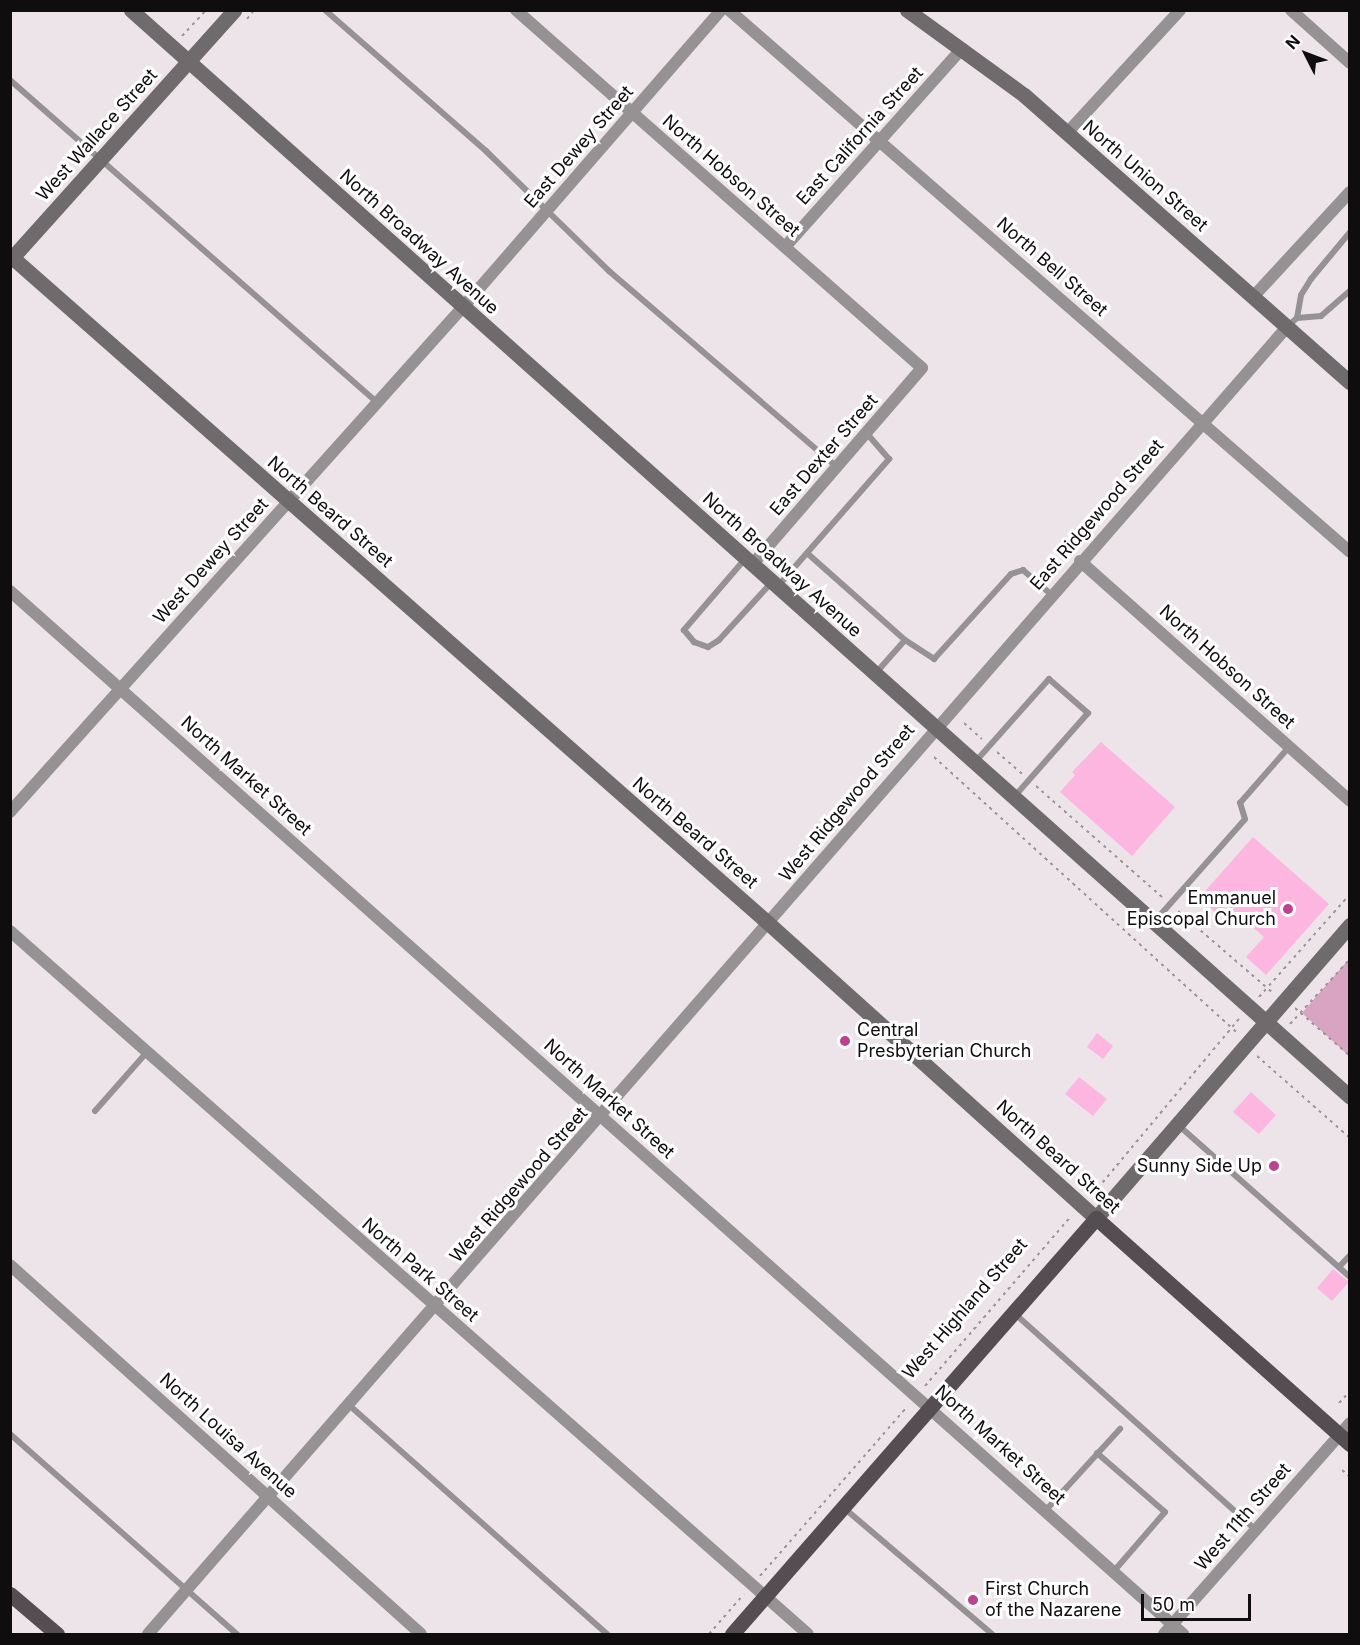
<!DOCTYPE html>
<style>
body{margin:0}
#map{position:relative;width:1360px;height:1645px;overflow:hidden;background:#ede4e9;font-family:Inter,sans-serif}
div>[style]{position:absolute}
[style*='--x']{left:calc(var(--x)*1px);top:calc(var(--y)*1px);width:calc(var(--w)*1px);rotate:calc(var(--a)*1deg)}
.green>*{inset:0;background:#d9a4c2}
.building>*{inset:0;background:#fcb6df}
.path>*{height:2px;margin-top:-1px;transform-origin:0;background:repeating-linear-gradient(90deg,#9b9498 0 3px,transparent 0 7.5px)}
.lane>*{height:6px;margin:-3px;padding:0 3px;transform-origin:3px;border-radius:3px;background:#969294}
.street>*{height:12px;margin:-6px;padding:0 6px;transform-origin:6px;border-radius:6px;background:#969294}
.secondary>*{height:15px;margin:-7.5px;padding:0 7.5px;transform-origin:7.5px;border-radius:7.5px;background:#6f6a6c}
.primary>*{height:15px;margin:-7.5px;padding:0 7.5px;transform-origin:7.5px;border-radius:7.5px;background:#544d51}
.dots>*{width:16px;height:16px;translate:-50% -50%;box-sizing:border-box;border:3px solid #fff;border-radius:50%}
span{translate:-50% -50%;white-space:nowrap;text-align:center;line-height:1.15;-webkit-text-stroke:6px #fff;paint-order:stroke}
.street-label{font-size:18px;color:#100d0f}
.poi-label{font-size:18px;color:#100d0f}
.right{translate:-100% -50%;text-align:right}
.left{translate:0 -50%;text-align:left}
.frame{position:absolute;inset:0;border:12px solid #100d0f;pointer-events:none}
.north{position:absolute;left:1276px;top:24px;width:60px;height:60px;-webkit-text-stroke:4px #fff;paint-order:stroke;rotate:312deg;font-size:16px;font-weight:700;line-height:24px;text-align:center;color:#100d0f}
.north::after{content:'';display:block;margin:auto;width:21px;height:27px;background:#100d0f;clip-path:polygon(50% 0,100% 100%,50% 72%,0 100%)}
.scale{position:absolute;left:1141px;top:1594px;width:110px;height:27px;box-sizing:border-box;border:3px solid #100d0f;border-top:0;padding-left:8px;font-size:18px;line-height:21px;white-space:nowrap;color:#100d0f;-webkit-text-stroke:4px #fff;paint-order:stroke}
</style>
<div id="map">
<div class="green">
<div style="clip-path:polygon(1349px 959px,1349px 1056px,1302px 1013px)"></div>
</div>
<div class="building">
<div style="clip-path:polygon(1101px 742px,1175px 807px,1132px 856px,1060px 792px,1075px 775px,1072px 772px)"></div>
<div style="clip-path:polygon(1253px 837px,1329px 904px,1266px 975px,1246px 957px,1264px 937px,1228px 906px,1219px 916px,1199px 898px)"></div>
<div style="clip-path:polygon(1097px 1033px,1113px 1046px,1103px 1059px,1087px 1047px)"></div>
<div style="clip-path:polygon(1079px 1077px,1107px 1099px,1093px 1116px,1065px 1094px)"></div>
<div style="clip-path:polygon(1251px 1092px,1276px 1115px,1259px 1134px,1233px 1112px)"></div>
<div style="clip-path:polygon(1333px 1269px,1349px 1282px,1332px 1301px,1317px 1288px)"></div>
</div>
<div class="path">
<div style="--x:247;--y:19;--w:11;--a:-52"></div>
<div style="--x:182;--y:36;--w:35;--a:-47"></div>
<div style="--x:964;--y:723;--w:24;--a:42"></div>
<div style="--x:997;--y:752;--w:33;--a:41"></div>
<div style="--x:934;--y:757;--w:411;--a:42.3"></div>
<div style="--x:1036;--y:786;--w:168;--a:41.4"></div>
<div style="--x:1178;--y:911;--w:125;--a:40.8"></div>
<div style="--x:1259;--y:997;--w:137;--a:-48.5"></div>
<div style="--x:1295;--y:1008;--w:73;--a:41.1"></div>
<div style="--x:1290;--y:1024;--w:88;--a:-47.3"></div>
<div style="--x:1257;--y:1056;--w:124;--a:41.4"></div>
<div style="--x:1093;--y:1194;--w:228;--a:-50.2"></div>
<div style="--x:925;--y:1386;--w:225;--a:-49.3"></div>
<div style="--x:1339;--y:1403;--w:16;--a:-47"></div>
<div style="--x:1342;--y:1470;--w:11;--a:41"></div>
<div style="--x:760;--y:1576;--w:225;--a:-49"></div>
<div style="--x:709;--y:1634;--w:53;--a:-48.8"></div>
</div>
<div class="lane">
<div style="--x:325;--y:10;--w:214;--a:41.2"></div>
<div style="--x:486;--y:151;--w:172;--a:44.3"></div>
<div style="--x:609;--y:271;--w:301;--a:40.7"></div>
<div style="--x:10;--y:80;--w:488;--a:41.3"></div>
<div style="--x:1297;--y:318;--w:24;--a:-5"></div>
<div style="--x:1321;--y:316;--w:38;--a:-41"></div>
<div style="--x:1288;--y:326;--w:12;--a:-42"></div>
<div style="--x:1297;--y:318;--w:23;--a:-80"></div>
<div style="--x:1301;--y:295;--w:19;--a:-58"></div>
<div style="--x:1311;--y:279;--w:61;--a:-50.3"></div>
<div style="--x:807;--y:553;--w:131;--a:41.6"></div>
<div style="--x:905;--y:640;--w:35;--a:33"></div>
<div style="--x:934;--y:659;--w:115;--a:-47.8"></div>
<div style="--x:1011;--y:574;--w:13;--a:-18"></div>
<div style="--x:1023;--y:570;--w:37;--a:41"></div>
<div style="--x:745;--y:559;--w:94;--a:130.7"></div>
<div style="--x:684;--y:630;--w:16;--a:50"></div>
<div style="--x:694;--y:642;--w:15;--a:20"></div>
<div style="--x:708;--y:647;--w:13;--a:-32"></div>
<div style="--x:719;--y:640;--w:77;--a:-47.6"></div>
<div style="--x:778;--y:586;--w:169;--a:-48.8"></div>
<div style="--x:889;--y:459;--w:35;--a:-131"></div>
<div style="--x:875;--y:674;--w:45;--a:-48.6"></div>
<div style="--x:976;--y:761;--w:110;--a:-48.3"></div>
<div style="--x:1049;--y:679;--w:52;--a:41.1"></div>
<div style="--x:1088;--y:713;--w:112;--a:131.4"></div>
<div style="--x:1154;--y:922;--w:137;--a:-48.5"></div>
<div style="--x:1245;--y:819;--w:17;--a:-107"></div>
<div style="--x:1240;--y:803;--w:74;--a:-48.8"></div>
<div style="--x:95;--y:1111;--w:79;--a:-48.6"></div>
<div style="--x:1177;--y:1124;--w:231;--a:41.5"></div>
<div style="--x:1339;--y:1267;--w:16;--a:-47"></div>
<div style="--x:1014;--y:1313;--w:325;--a:41.9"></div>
<div style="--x:349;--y:1405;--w:345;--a:41.6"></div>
<div style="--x:10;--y:1434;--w:303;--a:41.4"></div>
<div style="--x:1097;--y:1453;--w:90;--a:40.9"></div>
<div style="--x:1165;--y:1512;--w:78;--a:130.8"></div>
<div style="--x:844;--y:1508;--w:194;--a:40.4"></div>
<div style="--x:1046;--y:1510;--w:110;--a:-47.6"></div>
</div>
<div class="street">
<div style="--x:516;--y:10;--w:541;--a:41.4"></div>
<div style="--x:922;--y:368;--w:260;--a:130.8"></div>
<div style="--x:729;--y:10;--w:824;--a:41.11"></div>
<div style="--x:1291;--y:10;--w:79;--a:41.9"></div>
<div style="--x:1067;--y:133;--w:167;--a:-47.4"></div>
<div style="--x:785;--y:247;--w:266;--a:-48.3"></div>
<div style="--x:1253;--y:297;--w:143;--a:-47.3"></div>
<div style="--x:1080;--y:561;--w:361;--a:41.6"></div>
<div style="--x:10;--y:591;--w:1570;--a:41.64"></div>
<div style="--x:10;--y:812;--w:678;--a:-48.11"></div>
<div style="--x:463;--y:307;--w:393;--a:-49"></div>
<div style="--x:10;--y:931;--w:1063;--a:41.38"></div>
<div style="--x:10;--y:1265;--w:552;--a:41.92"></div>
<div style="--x:148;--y:1634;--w:1734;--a:-48.93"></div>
<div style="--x:1164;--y:1634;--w:281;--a:-48.6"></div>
</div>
<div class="secondary">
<div style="--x:131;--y:10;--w:1633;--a:41.72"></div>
<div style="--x:907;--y:10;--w:145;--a:36"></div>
<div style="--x:1024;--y:95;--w:434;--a:41.4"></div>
<div style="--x:13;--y:258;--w:1005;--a:41.37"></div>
<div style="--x:767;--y:922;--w:443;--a:42"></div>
<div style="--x:1096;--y:1218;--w:388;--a:-49.1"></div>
<div style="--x:10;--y:260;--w:336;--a:-48.1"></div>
</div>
<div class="primary">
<div style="--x:10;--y:1594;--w:62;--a:40.4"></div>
<div style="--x:732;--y:1634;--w:553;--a:-48.81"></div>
<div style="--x:1096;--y:1218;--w:340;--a:41.7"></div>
</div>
<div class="dots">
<div style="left:1288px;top:909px;background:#bd4293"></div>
<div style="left:845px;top:1041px;background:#bd4293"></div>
<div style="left:1274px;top:1166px;background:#bd4293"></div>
<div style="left:973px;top:1600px;background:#bd4293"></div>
</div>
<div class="street-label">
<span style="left:97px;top:135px;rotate:-48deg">West Wallace Street</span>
<span style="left:860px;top:136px;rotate:-48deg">East California Street</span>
<span style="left:579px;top:147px;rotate:-49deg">East Dewey Street</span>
<span style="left:731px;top:176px;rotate:41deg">North Hobson Street</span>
<span style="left:1145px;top:176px;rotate:41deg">North Union Street</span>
<span style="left:419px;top:242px;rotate:42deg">North Broadway Avenue</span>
<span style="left:1052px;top:267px;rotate:41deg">North Bell Street</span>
<span style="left:824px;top:455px;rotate:-49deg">East Dexter Street</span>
<span style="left:330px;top:512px;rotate:41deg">North Beard Street</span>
<span style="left:1097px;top:515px;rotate:-49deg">East Ridgewood Street</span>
<span style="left:211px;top:561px;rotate:-48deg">West Dewey Street</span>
<span style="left:782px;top:565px;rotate:42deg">North Broadway Avenue</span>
<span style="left:1227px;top:667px;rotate:42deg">North Hobson Street</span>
<span style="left:246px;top:776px;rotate:42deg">North Market Street</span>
<span style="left:847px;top:803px;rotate:-50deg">West Ridgewood Street</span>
<span style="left:695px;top:833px;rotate:41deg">North Beard Street</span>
<span style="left:609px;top:1099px;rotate:42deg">North Market Street</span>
<span style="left:1058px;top:1157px;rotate:42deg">North Beard Street</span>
<span style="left:519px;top:1185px;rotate:-49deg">West Ridgewood Street</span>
<span style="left:420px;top:1270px;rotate:41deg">North Park Street</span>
<span style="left:965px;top:1309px;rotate:-49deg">West Highland Street</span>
<span style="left:228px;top:1436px;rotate:42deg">North Louisa Avenue</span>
<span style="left:1000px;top:1445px;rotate:42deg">North Market Street</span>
<span style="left:1243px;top:1517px;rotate:-49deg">West 11th Street</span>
</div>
<div class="poi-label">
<span class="right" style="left:1276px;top:909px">Emmanuel<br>Episcopal Church</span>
<span class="left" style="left:857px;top:1041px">Central<br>Presbyterian Church</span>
<span class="right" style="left:1262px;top:1166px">Sunny Side Up</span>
<span class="left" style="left:985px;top:1600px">First Church<br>of the Nazarene</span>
</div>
<div class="frame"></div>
<div class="north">N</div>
<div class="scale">50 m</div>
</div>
